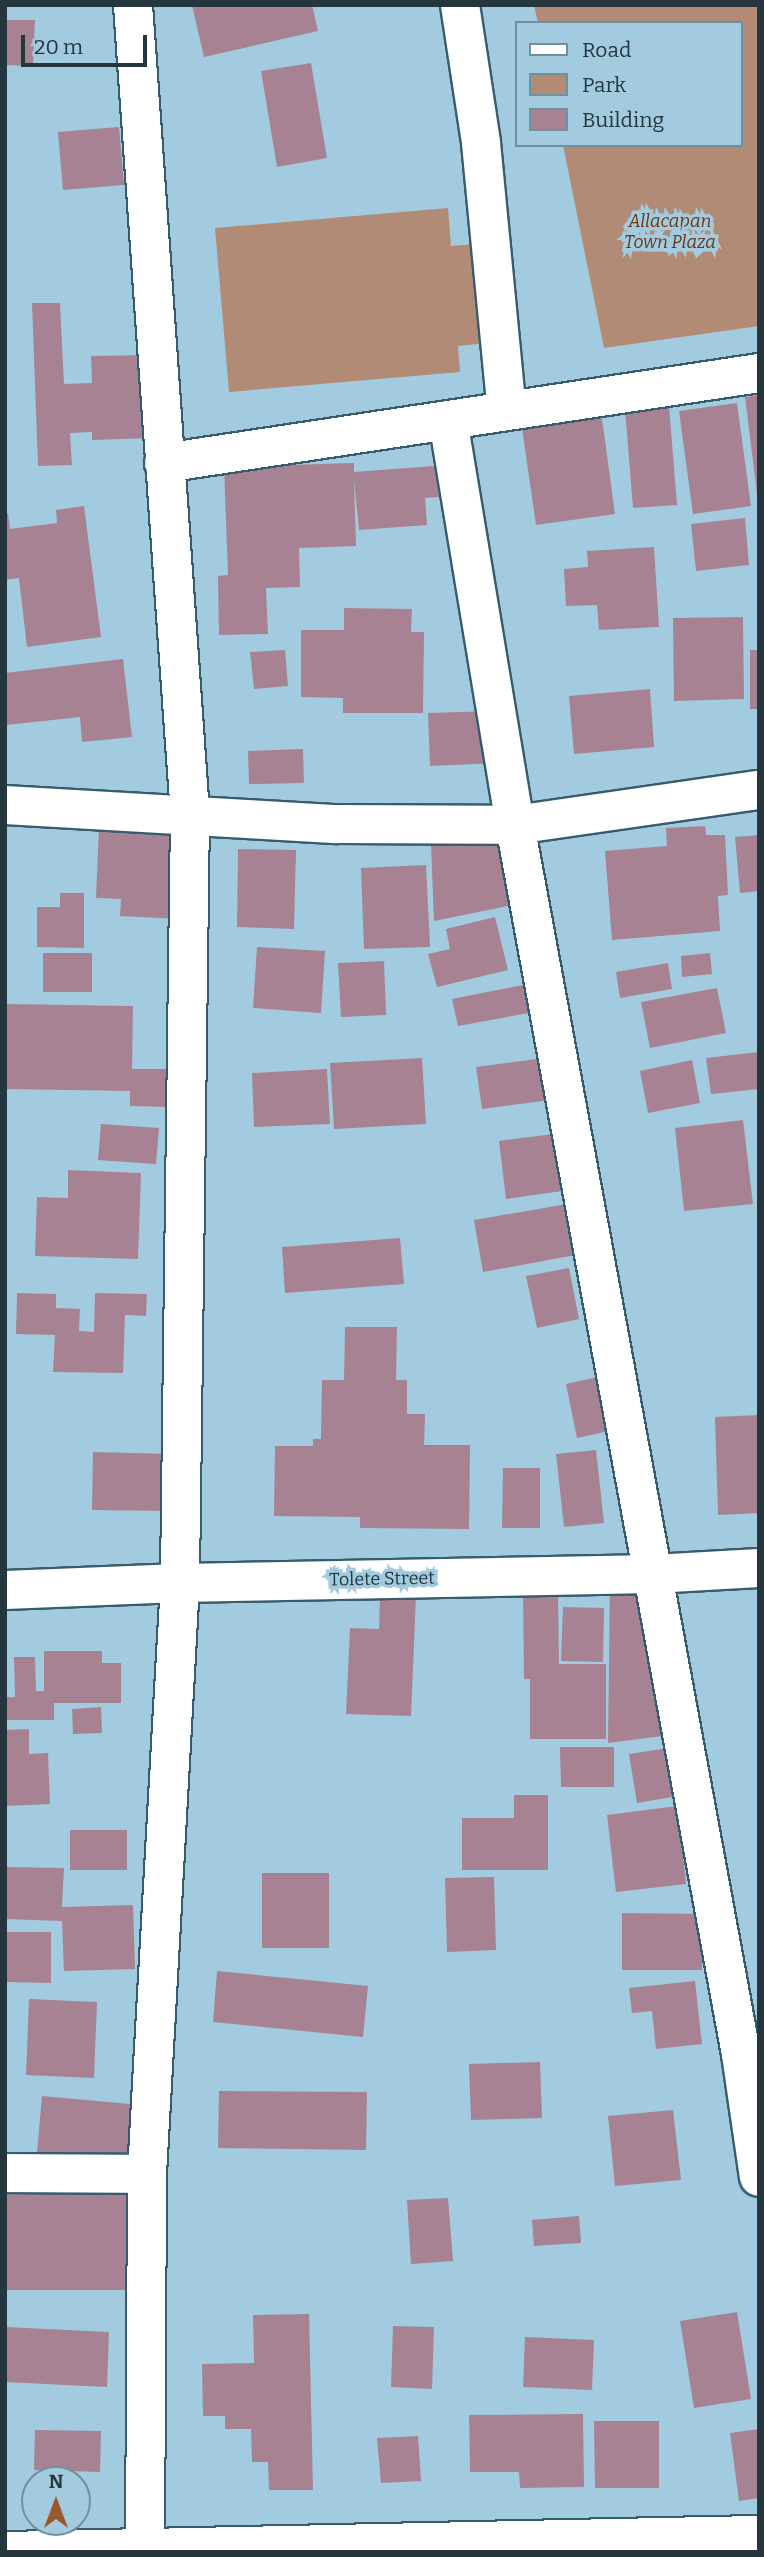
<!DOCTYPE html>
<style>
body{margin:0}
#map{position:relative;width:764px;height:2557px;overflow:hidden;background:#a3cbdf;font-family:Bitter,serif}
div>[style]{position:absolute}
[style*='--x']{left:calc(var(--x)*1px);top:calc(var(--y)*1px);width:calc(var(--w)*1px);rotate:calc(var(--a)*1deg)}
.green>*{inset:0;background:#b28b76}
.building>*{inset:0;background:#a78292}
.roads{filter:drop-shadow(2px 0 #375c6e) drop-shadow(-2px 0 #375c6e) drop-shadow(0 2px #375c6e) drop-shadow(0 -2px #375c6e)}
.minor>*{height:38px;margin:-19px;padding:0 19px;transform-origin:19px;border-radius:19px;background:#fff}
span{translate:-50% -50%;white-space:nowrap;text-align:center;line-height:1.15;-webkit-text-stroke:7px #a3cbdf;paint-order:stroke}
.park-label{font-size:18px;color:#6c3612;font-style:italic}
.street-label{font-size:18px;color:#26363e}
.frame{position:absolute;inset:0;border:7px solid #26363e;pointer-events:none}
.legend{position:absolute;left:515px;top:21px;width:228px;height:126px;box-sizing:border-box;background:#a3cbdf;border:2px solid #718f9f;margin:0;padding:9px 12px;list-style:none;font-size:21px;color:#26363e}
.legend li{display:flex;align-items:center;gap:14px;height:35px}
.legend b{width:35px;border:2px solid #718f9f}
.north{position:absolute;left:21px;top:2466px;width:70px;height:70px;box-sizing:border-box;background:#a3cbdf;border:2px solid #718f9f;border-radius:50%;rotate:0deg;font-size:19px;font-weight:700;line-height:28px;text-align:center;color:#26363e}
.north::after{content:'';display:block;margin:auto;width:24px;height:32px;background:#9c572c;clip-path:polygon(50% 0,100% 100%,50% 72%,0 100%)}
.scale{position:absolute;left:21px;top:35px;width:126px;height:32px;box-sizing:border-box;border:4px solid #26363e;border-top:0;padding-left:9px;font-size:21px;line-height:24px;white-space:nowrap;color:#26363e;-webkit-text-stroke:5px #a3cbdf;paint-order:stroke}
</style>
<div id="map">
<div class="green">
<div style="clip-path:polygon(534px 5px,759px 5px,759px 326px,604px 348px,563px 145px,741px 145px,741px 23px,538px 23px)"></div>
<div style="clip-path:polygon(448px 208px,451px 246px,478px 244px,487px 343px,458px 346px,460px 372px,229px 392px,215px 228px)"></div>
</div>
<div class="building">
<div style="clip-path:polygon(192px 5px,312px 5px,318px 31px,204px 57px)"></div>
<div style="clip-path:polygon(5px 20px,35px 20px,33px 66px,5px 65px)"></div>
<div style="clip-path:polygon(311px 63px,327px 158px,277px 167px,261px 71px)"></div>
<div style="clip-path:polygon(119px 127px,124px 185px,63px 190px,58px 132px)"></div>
<div style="clip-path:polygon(32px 303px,60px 303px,64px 384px,92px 383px,91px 356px,153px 355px,154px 438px,92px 440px,92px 432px,70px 433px,72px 465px,38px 466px)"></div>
<div style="clip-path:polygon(759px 395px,759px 494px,757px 494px,745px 397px)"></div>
<div style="clip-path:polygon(737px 403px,751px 506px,693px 514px,679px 411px)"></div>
<div style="clip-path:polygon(669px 406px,677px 505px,633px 508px,625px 409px)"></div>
<div style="clip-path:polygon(602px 418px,615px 514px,536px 525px,522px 428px)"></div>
<div style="clip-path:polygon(354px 463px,354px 472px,447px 465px,450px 496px,425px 498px,427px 525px,359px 530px,354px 479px,356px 546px,299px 548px,300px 587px,266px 588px,268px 634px,219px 635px,218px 576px,228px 575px,224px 467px)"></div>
<div style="clip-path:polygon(84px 506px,101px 637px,27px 647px,19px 578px,5px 580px,5px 514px,8px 513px,10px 529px,57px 523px,56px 510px)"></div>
<div style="clip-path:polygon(745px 518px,749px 565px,696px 571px,691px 524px)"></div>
<div style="clip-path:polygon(654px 547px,659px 627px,599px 630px,597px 605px,566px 606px,564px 569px,588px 567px,587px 551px)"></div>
<div style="clip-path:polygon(344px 608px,412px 609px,411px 632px,424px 632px,423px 713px,343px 713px,343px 698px,301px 697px,301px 630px,344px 630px)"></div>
<div style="clip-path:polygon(743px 617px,744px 699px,674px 701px,673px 618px)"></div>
<div style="clip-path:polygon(285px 650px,288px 686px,254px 689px,250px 652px)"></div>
<div style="clip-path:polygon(750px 650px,759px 650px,759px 709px,750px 709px)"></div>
<div style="clip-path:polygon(123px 659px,132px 737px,82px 742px,80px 717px,6px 725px,5px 673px)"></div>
<div style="clip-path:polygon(650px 689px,654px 747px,574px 754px,569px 696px)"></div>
<div style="clip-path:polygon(495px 711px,497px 763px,430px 766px,428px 713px)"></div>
<div style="clip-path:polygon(303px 749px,304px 783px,249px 784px,248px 751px)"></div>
<div style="clip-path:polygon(99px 826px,184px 830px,180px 919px,120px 916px,121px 899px,96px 898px)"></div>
<div style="clip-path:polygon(705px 826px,706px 835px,725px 835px,728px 895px,718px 896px,720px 931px,612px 940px,605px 851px,667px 846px,666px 828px)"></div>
<div style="clip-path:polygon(759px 835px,759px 891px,740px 893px,735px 837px)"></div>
<div style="clip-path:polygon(507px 841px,508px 906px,434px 921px,431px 844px)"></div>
<div style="clip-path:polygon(238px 849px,296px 850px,294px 929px,237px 927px)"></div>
<div style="clip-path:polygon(426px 865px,430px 947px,364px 949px,361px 868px)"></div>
<div style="clip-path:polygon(60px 893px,84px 893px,84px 948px,37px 947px,37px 907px,60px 907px)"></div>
<div style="clip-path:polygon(495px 917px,508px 970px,437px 987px,428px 954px,450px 949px,446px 929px)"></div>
<div style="clip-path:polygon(257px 947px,325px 951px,321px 1013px,253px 1008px)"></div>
<div style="clip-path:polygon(43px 953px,92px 953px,92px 992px,43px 992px)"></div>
<div style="clip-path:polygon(710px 953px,712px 974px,682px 977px,681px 956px)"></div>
<div style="clip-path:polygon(384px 961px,386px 1015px,341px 1017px,338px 963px)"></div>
<div style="clip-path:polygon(668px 963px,672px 989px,620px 998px,616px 972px)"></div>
<div style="clip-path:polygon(528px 984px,534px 1012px,458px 1026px,452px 999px)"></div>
<div style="clip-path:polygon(717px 988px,726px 1033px,650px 1048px,641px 1002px)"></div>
<div style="clip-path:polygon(6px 1004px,133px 1006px,132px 1069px,169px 1069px,168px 1107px,130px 1106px,130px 1091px,5px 1089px)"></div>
<div style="clip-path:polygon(759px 1052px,759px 1089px,711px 1094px,706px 1058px)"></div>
<div style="clip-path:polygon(422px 1058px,426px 1124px,334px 1129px,330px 1063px)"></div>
<div style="clip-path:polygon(544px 1058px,550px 1100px,482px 1109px,476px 1067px)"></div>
<div style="clip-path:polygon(692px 1060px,700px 1103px,648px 1113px,640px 1071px)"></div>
<div style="clip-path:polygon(327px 1069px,330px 1124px,254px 1127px,252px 1073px)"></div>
<div style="clip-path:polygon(743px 1120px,753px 1204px,684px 1211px,675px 1128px)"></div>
<div style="clip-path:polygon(101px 1124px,159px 1128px,156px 1164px,98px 1160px)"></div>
<div style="clip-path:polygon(569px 1132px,576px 1189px,506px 1199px,499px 1141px)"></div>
<div style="clip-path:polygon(68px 1170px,141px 1173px,138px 1259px,35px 1256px,37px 1197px,68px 1198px)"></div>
<div style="clip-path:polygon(573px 1203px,581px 1254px,483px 1272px,474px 1220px)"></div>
<div style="clip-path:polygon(400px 1238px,404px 1284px,285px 1293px,282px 1247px)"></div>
<div style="clip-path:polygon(569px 1268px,579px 1319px,537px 1328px,526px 1276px)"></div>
<div style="clip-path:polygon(17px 1293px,56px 1294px,56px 1308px,80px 1309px,79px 1331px,94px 1332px,95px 1293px,147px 1294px,146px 1316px,125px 1315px,123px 1373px,53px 1372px,55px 1335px,16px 1334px)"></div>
<div style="clip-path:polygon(345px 1327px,397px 1327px,396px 1380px,407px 1380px,407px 1414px,425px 1414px,424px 1445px,470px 1445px,469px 1529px,360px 1528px,360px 1517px,274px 1516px,275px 1446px,313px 1446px,313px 1439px,321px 1439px,322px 1380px,344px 1380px)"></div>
<div style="clip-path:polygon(607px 1375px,618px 1429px,577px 1438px,566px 1384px)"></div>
<div style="clip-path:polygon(759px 1415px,759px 1513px,718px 1515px,715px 1417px)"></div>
<div style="clip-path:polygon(596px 1450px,604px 1523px,564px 1527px,556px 1454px)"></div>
<div style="clip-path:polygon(93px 1452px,172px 1454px,171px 1511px,92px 1510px)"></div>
<div style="clip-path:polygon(503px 1468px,540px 1468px,540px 1528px,502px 1528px)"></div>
<div style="clip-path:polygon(610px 1580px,653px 1580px,670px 1735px,608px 1743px)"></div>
<div style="clip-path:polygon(523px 1594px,558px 1594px,559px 1664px,606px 1664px,606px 1739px,530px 1739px,530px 1679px,524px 1679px)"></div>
<div style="clip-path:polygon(380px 1595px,416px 1596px,411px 1716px,346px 1714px,350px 1628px,379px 1629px)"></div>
<div style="clip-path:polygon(563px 1607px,604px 1608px,603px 1662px,561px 1661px)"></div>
<div style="clip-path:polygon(44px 1651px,102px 1651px,102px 1663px,121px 1663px,121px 1703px,54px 1703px,54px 1720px,7px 1720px,6px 1697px,15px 1697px,14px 1657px,35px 1657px,36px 1691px,44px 1691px)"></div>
<div style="clip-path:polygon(101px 1707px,102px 1733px,73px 1734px,72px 1709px)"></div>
<div style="clip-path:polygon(29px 1729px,29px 1754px,48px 1753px,50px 1804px,5px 1806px,5px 1730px)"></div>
<div style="clip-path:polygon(560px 1747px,614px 1747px,614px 1787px,561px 1787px)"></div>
<div style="clip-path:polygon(675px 1747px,684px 1795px,637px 1803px,629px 1754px)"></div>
<div style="clip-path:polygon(514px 1795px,548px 1795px,548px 1870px,462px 1870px,462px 1818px,514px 1818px)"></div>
<div style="clip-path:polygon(693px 1804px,700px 1854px,683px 1856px,686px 1884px,616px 1892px,607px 1815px)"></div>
<div style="clip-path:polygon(70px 1830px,127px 1830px,127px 1870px,70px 1870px)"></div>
<div style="clip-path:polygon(5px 1867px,64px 1868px,62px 1907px,133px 1905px,135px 1969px,64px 1971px,62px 1921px,5px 1919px)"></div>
<div style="clip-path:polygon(262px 1873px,329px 1873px,329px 1948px,262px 1948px)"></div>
<div style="clip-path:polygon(494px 1877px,496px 1950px,447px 1952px,445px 1878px)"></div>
<div style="clip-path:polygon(622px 1913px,702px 1914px,702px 1970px,622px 1970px)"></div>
<div style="clip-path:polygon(5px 1932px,51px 1932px,51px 1983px,5px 1982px)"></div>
<div style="clip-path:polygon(217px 1971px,368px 1986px,363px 2037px,213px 2022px)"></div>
<div style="clip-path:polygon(695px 1981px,702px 2044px,656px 2049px,652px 2011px,632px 2013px,629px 1988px)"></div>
<div style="clip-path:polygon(29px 1999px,97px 2002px,94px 2078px,26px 2075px)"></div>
<div style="clip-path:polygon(540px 2062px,542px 2118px,471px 2120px,469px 2064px)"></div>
<div style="clip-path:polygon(219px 2091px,367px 2092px,366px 2150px,218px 2148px)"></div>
<div style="clip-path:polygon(42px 2096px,141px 2105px,137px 2162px,37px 2153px)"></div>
<div style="clip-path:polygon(673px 2110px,681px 2180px,615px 2186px,608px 2116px)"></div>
<div style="clip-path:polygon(5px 2182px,131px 2182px,131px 2290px,5px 2290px)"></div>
<div style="clip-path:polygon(448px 2198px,453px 2261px,411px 2264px,407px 2200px)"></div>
<div style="clip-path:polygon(579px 2216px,581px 2243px,534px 2246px,532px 2220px)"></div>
<div style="clip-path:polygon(737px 2312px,751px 2399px,694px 2408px,680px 2321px)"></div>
<div style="clip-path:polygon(309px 2314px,313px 2490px,269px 2490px,268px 2462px,252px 2462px,251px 2429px,225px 2429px,225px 2416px,203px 2416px,202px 2364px,254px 2363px,253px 2315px)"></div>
<div style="clip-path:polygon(393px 2326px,434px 2327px,432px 2389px,391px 2387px)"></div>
<div style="clip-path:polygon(5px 2327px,109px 2332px,107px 2387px,5px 2382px)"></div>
<div style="clip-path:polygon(525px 2337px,594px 2340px,592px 2390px,523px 2387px)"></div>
<div style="clip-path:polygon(583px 2414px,584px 2487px,520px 2488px,519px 2472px,470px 2472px,469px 2415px)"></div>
<div style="clip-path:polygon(594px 2421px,659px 2421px,659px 2488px,595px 2488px)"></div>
<div style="clip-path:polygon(759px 2429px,759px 2498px,739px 2501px,730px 2433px)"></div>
<div style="clip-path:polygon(35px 2430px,101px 2431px,100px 2472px,34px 2470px)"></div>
<div style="clip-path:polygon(418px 2436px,421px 2481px,381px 2483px,377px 2438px)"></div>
</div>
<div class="roads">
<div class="minor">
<div style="--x:133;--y:5;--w:811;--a:85.97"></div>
<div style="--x:190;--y:814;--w:769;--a:90.75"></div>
<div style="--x:180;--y:1583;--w:592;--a:93.2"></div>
<div style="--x:147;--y:2174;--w:374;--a:90.3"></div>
<div style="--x:460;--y:5;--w:140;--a:81.3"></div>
<div style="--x:481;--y:143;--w:269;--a:84.5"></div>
<div style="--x:448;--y:420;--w:411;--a:80.6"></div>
<div style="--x:515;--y:825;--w:1250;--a:79.58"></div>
<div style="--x:741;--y:2054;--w:124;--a:81.7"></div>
<div style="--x:164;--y:463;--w:602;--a:-8.6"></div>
<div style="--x:5;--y:805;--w:333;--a:3.3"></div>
<div style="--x:337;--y:824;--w:178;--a:0.3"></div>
<div style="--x:515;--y:825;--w:246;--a:-8.2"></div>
<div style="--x:5;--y:1590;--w:175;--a:-2.3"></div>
<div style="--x:180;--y:1583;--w:473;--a:-1.1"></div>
<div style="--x:653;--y:1574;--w:106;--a:-3.2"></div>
<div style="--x:5;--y:2173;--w:142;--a:0.4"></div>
<div style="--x:5;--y:2551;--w:754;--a:-1.22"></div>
</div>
</div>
<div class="park-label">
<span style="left:670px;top:232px">Allacapan<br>Town Plaza</span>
</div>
<div class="street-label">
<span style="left:382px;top:1579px;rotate:-1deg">Tolete Street</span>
</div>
<div class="frame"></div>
<ul class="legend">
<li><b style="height:9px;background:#fff"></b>Road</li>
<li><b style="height:19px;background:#b28b76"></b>Park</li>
<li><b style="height:19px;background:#a78292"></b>Building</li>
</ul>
<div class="north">N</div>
<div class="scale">20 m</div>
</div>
